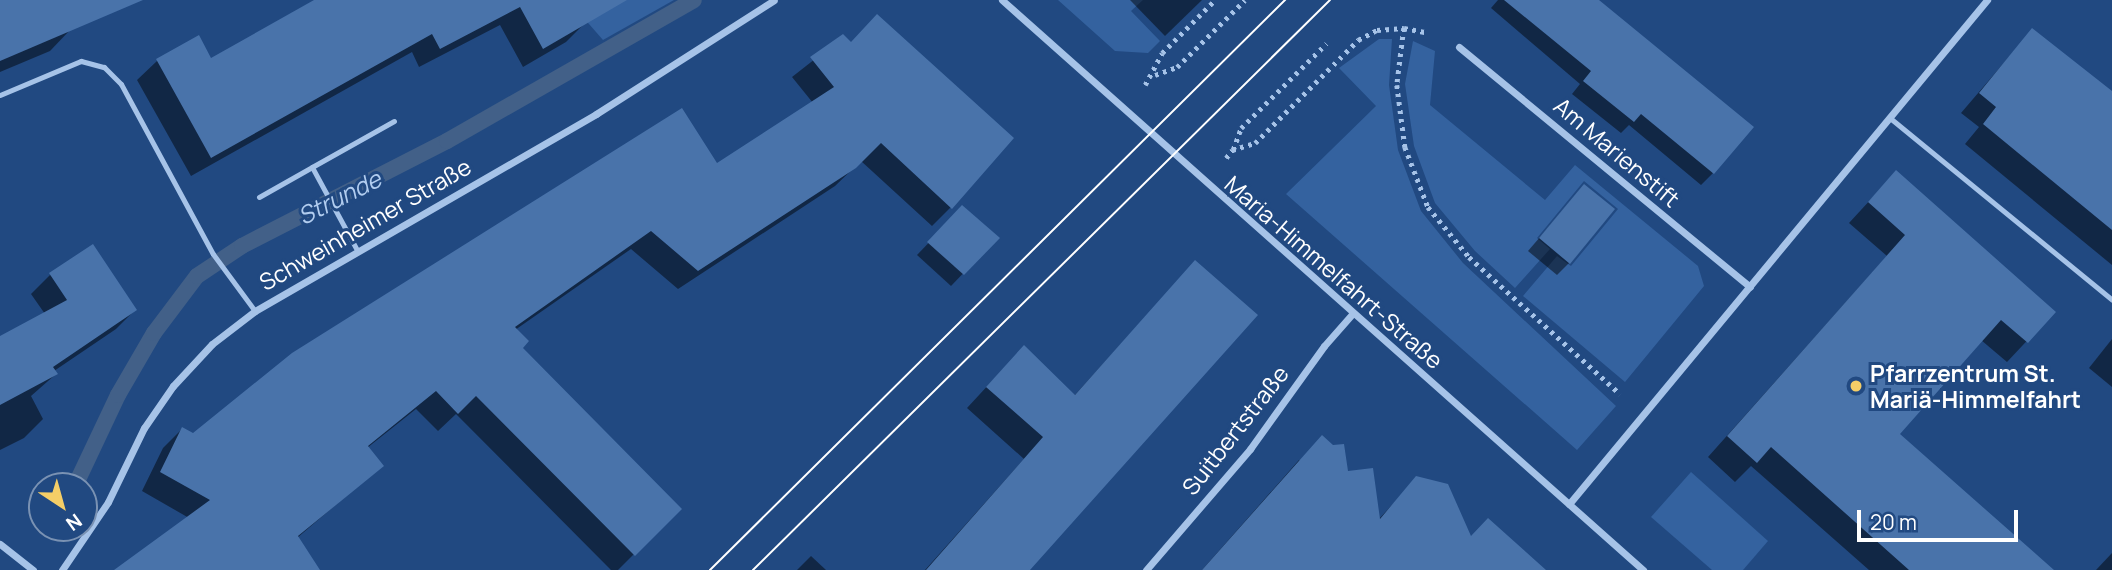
<!DOCTYPE html>
<meta charset="utf-8">
<style>
body{margin:0}
#map{position:relative;width:2112px;height:570px;overflow:hidden;background:#214981;font-family:Manrope,sans-serif}
div>[style]{position:absolute}
[style*='--x']{left:calc(var(--x)*1px);top:calc(var(--y)*1px);width:calc(var(--w)*1px);rotate:calc(var(--a)*1deg)}
.green>*{inset:0;background:#34629f}
.shadow>*{inset:0;background:#0007}
.stream>*{height:16px;margin:-8px;padding:0 8px;transform-origin:8px;border-radius:8px;background:#426088}
.building>*{inset:0;background:#4973aa}
.path>*{height:4.5px;margin-top:-2.25px;transform-origin:0;background:repeating-linear-gradient(90deg,#a6c3e8 0 3.5px,transparent 0 8.5px)}
.service>*{height:5px;margin:-2.5px;padding:0 2.5px;transform-origin:2.5px;border-radius:2.5px;background:#a6c3e8}
.minor>*{height:7px;margin:-3.5px;padding:0 3.5px;transform-origin:3.5px;border-radius:3.5px;background:#a6c3e8}
.tram>*{height:2px;margin:-1px;padding:0 1px;transform-origin:1px;border-radius:1px;background:#fff}
.dots>*{width:19px;height:19px;translate:-50% -50%;box-sizing:border-box;border:4px solid #214981;border-radius:50%}
span{translate:-50% -50%;white-space:nowrap;text-align:center;line-height:1.15;-webkit-text-stroke:6px #214981;paint-order:stroke}
.street-label{font-size:23px;color:#fff}
.poi-label{font-size:23px;color:#fff;font-weight:700}
.left{translate:0 -50%;text-align:left}
.water-label{font-size:24px;color:#b2cdef;font-style:italic}
.north{position:absolute;left:28px;top:472px;width:70px;height:70px;box-sizing:border-box;background:#214981;border:2px solid #7a92b3;border-radius:50%;rotate:144deg;font-size:19px;font-weight:700;line-height:28px;text-align:center;color:#fff}
.north::after{content:'';display:block;margin:auto;width:24px;height:32px;background:#f5ce67;clip-path:polygon(50% 0,100% 100%,50% 72%,0 100%)}
.scale{position:absolute;left:1857px;top:510px;width:161px;height:32px;box-sizing:border-box;border:4px solid #fff;border-top:0;padding-left:9px;font-size:21px;line-height:24px;white-space:nowrap;color:#fff;-webkit-text-stroke:5px #214981;paint-order:stroke}
</style>
<div id="map">
<div class="green">
<div style="clip-path:polygon(568px 0,674px 0,603px 40px)"></div>
<div style="clip-path:polygon(1058px 0,1143px 0,1131px 11px,1160px 41px,1148px 53px,1115px 51px)"></div>
<div style="clip-path:polygon(1379px 39px,1392px 39px,1389px 85px,1398px 150px,1421px 211px,1463px 263px,1616px 406px,1577px 450px,1286px 194px,1376px 106px,1339px 68px)"></div>
<div style="clip-path:polygon(1413px 41px,1435px 51px,1430px 105px,1545px 200px,1575px 165px,1698px 266px,1704px 286px,1625px 382px,1523px 296px,1557px 256px,1571px 266px,1618px 209px,1584px 181px,1537px 238px,1550px 249px,1515px 288px,1475px 251px,1435px 203px,1414px 146px,1405px 84px)"></div>
<div style="clip-path:polygon(1691px 472px,1768px 541px,1743px 570px,1712px 570px,1651px 517px)"></div>
</div>
<div class="shadow">
<div style="clip-path:polygon(0 0,59px 0,71px 29px,50px 51px,0 72px)"></div>
<div style="clip-path:polygon(319px 0,565px 0,585px 23px,566px 42px,523px 67px,500px 25px,419px 67px,412px 52px,191px 176px,137px 80px,157px 61px,210px 60px)"></div>
<div style="clip-path:polygon(1130px 0,1202px 0,1165px 36px)"></div>
<div style="clip-path:polygon(1498px 0,1597px 0,1713px 173px,1701px 185px,1629px 125px,1621px 133px,1572px 94px,1580px 84px,1491px 8px)"></div>
<div style="clip-path:polygon(2032px 30px,2112px 94px,2112px 265px,1965px 144px,1979px 127px,1961px 113px)"></div>
<div style="clip-path:polygon(843px 37px,951px 207px,932px 226px,861px 161px,835px 186px,678px 289px,631px 249px,515px 330px,520px 348px,679px 509px,618px 570px,611px 570px,456px 414px,438px 431px,416px 409px,367px 448px,381px 466px,297px 538px,304px 570px,119px 570px,189px 518px,142px 491px,163px 448px,182px 429px,193px 435px,716px 165px,813px 103px,792px 77px)"></div>
<div style="clip-path:polygon(1896px 172px,2054px 312px,2007px 362px,1981px 340px,1898px 434px,2051px 570px,1869px 570px,1751px 466px,1735px 482px,1708px 457px,1887px 256px,1849px 223px)"></div>
<div style="clip-path:polygon(1584px 186px,1569px 263px,1557px 275px,1528px 251px)"></div>
<div style="clip-path:polygon(962px 208px,997px 238px,951px 286px,917px 255px)"></div>
<div style="clip-path:polygon(1195px 262px,1028px 570px,925px 570px,1024px 459px,967px 408px,1004px 368px,1074px 396px)"></div>
<div style="clip-path:polygon(50px 275px,135px 310px,116px 329px,54px 371px,56px 374px,31px 396px,43px 419px,24px 438px,0 450px,0 338px,45px 314px,31px 294px)"></div>
<div style="clip-path:polygon(2112px 339px,2112px 387px,2089px 368px)"></div>
<div style="clip-path:polygon(1299px 460px,1347px 473px,1378px 520px,1417px 478px,1470px 538px,1544px 570px,1202px 570px)"></div>
<div style="clip-path:polygon(2112px 553px,2112px 570px,2096px 570px)"></div>
<div style="clip-path:polygon(811px 556px,826px 570px,797px 570px)"></div>
</div>
<div class="stream">
<div style="--x:75;--y:486;--w:101;--a:-64.7"></div>
<div style="--x:118;--y:395;--w:72;--a:-59.9"></div>
<div style="--x:154;--y:333;--w:71;--a:-53"></div>
<div style="--x:197;--y:276;--w:54;--a:-33.7"></div>
<div style="--x:242;--y:246;--w:230;--a:-27.1"></div>
<div style="--x:447;--y:141;--w:284;--a:-29.7"></div>
</div>
<div class="building">
<div style="clip-path:polygon(0 0,143px 0,0 61px)"></div>
<div style="clip-path:polygon(314px 0,627px 0,543px 49px,520px 7px,440px 49px,432px 34px,211px 158px,156px 59px,199px 35px,211px 58px)"></div>
<div style="clip-path:polygon(1504px 0,1599px 0,1754px 127px,1714px 174px,1641px 114px,1634px 122px,1583px 81px,1591px 71px)"></div>
<div style="clip-path:polygon(877px 14px,1014px 138px,952px 209px,881px 143px,856px 168px,698px 271px,651px 231px,515px 327px,529px 341px,523px 348px,682px 509px,635px 556px,476px 396px,458px 414px,436px 391px,368px 446px,384px 466px,298px 536px,320px 570px,114px 570px,210px 500px,160px 472px,182px 427px,193px 433px,292px 353px,682px 108px,717px 163px,834px 87px,810px 57px,843px 34px,851px 42px)"></div>
<div style="clip-path:polygon(2032px 28px,2112px 91px,2112px 230px,1983px 124px,1996px 107px,1979px 93px)"></div>
<div style="clip-path:polygon(1896px 170px,2056px 312px,2028px 343px,2001px 320px,1900px 434px,2054px 570px,1909px 570px,1771px 447px,1757px 463px,1727px 436px,1905px 235px,1868px 202px)"></div>
<div style="clip-path:polygon(1584px 184px,1615px 209px,1570px 264px,1539px 238px)"></div>
<div style="clip-path:polygon(962px 205px,1000px 238px,964px 275px,927px 242px)"></div>
<div style="clip-path:polygon(93px 244px,137px 310px,53px 367px,58px 374px,0 405px,0 336px,67px 300px,49px 273px)"></div>
<div style="clip-path:polygon(1195px 260px,1258px 315px,1030px 570px,926px 570px,1043px 437px,986px 387px,1024px 345px,1075px 395px)"></div>
<div style="clip-path:polygon(1322px 435px,1333px 445px,1344px 444px,1348px 471px,1373px 468px,1380px 519px,1416px 476px,1448px 484px,1471px 536px,1488px 518px,1546px 570px,1202px 570px)"></div>
</div>
<div class="path">
<div style="--x:1404;--y:28;--w:57;--a:97"></div>
<div style="--x:1397;--y:85;--w:63;--a:82.6"></div>
<div style="--x:1405;--y:147;--w:64;--a:69"></div>
<div style="--x:1428;--y:207;--w:65;--a:50.6"></div>
<div style="--x:1469;--y:257;--w:204;--a:42.2"></div>
<div style="--x:1155;--y:75;--w:23;--a:-20"></div>
<div style="--x:1177;--y:67;--w:95;--a:-44.6"></div>
<div style="--x:1145;--y:85;--w:36;--a:-62"></div>
<div style="--x:1162;--y:53;--w:74;--a:-45"></div>
<div style="--x:1233;--y:150;--w:23;--a:-70"></div>
<div style="--x:1241;--y:128;--w:120;--a:-44.7"></div>
<div style="--x:1226;--y:158;--w:10;--a:-53"></div>
<div style="--x:1232;--y:150;--w:24;--a:-17"></div>
<div style="--x:1255;--y:143;--w:146;--a:-45"></div>
<div style="--x:1358;--y:40;--w:21;--a:-28"></div>
<div style="--x:1377;--y:30;--w:27;--a:-4"></div>
<div style="--x:1404;--y:28;--w:25;--a:11"></div>
</div>
<div class="service">
<div style="--x:0;--y:95;--w:88;--a:-22.8"></div>
<div style="--x:81;--y:61;--w:24;--a:15"></div>
<div style="--x:104;--y:67;--w:24;--a:45"></div>
<div style="--x:121;--y:84;--w:193;--a:61.6"></div>
<div style="--x:213;--y:254;--w:71;--a:53.6"></div>
<div style="--x:1890;--y:118;--w:287;--a:39.3"></div>
<div style="--x:259;--y:197;--w:61;--a:-29.5"></div>
<div style="--x:357;--y:250;--w:94;--a:-118.5"></div>
<div style="--x:312;--y:167;--w:94;--a:-29.3"></div>
</div>
<div class="minor">
<div style="--x:1002;--y:0;--w:858;--a:41.64"></div>
<div style="--x:1459;--y:47;--w:377;--a:39.5"></div>
<div style="--x:1569;--y:504;--w:655;--a:-50.33"></div>
<div style="--x:0;--y:544;--w:42;--a:38.2"></div>
<div style="--x:62;--y:570;--w:82;--a:-55.9"></div>
<div style="--x:108;--y:502;--w:82;--a:-64.1"></div>
<div style="--x:144;--y:428;--w:51;--a:-55.4"></div>
<div style="--x:173;--y:386;--w:57;--a:-47.1"></div>
<div style="--x:212;--y:344;--w:54;--a:-37.5"></div>
<div style="--x:255;--y:311;--w:394;--a:-30"></div>
<div style="--x:596;--y:114;--w:211;--a:-32.6"></div>
<div style="--x:1146;--y:570;--w:160;--a:-49.3"></div>
<div style="--x:1250;--y:449;--w:127;--a:-54.3"></div>
<div style="--x:1324;--y:346;--w:44;--a:-48.7"></div>
</div>
<div class="tram">
<div style="--x:710;--y:570;--w:810;--a:-44.75"></div>
<div style="--x:753;--y:570;--w:811;--a:-44.65"></div>
</div>
<div class="dots">
<div style="left:1856px;top:386px;background:#f5ce67"></div>
</div>
<div class="street-label">
<span style="left:1617px;top:152px;rotate:40deg">Am Marienstift</span>
<span style="left:365px;top:224px;rotate:-30deg">Schweinheimer Straße</span>
<span style="left:1334px;top:272px;rotate:41deg">Maria-Himmelfahrt-Straße</span>
<span style="left:1235px;top:430px;rotate:-52deg">Suitbertstraße</span>
</div>
<div class="poi-label">
<span class="left" style="left:1870px;top:386px">Pfarrzentrum St.<br>Mariä-Himmelfahrt</span>
</div>
<div class="water-label">
<span style="left:339px;top:197px;rotate:-27deg">Strunde</span>
</div>
<div class="north">N</div>
<div class="scale">20 m</div>
</div>
